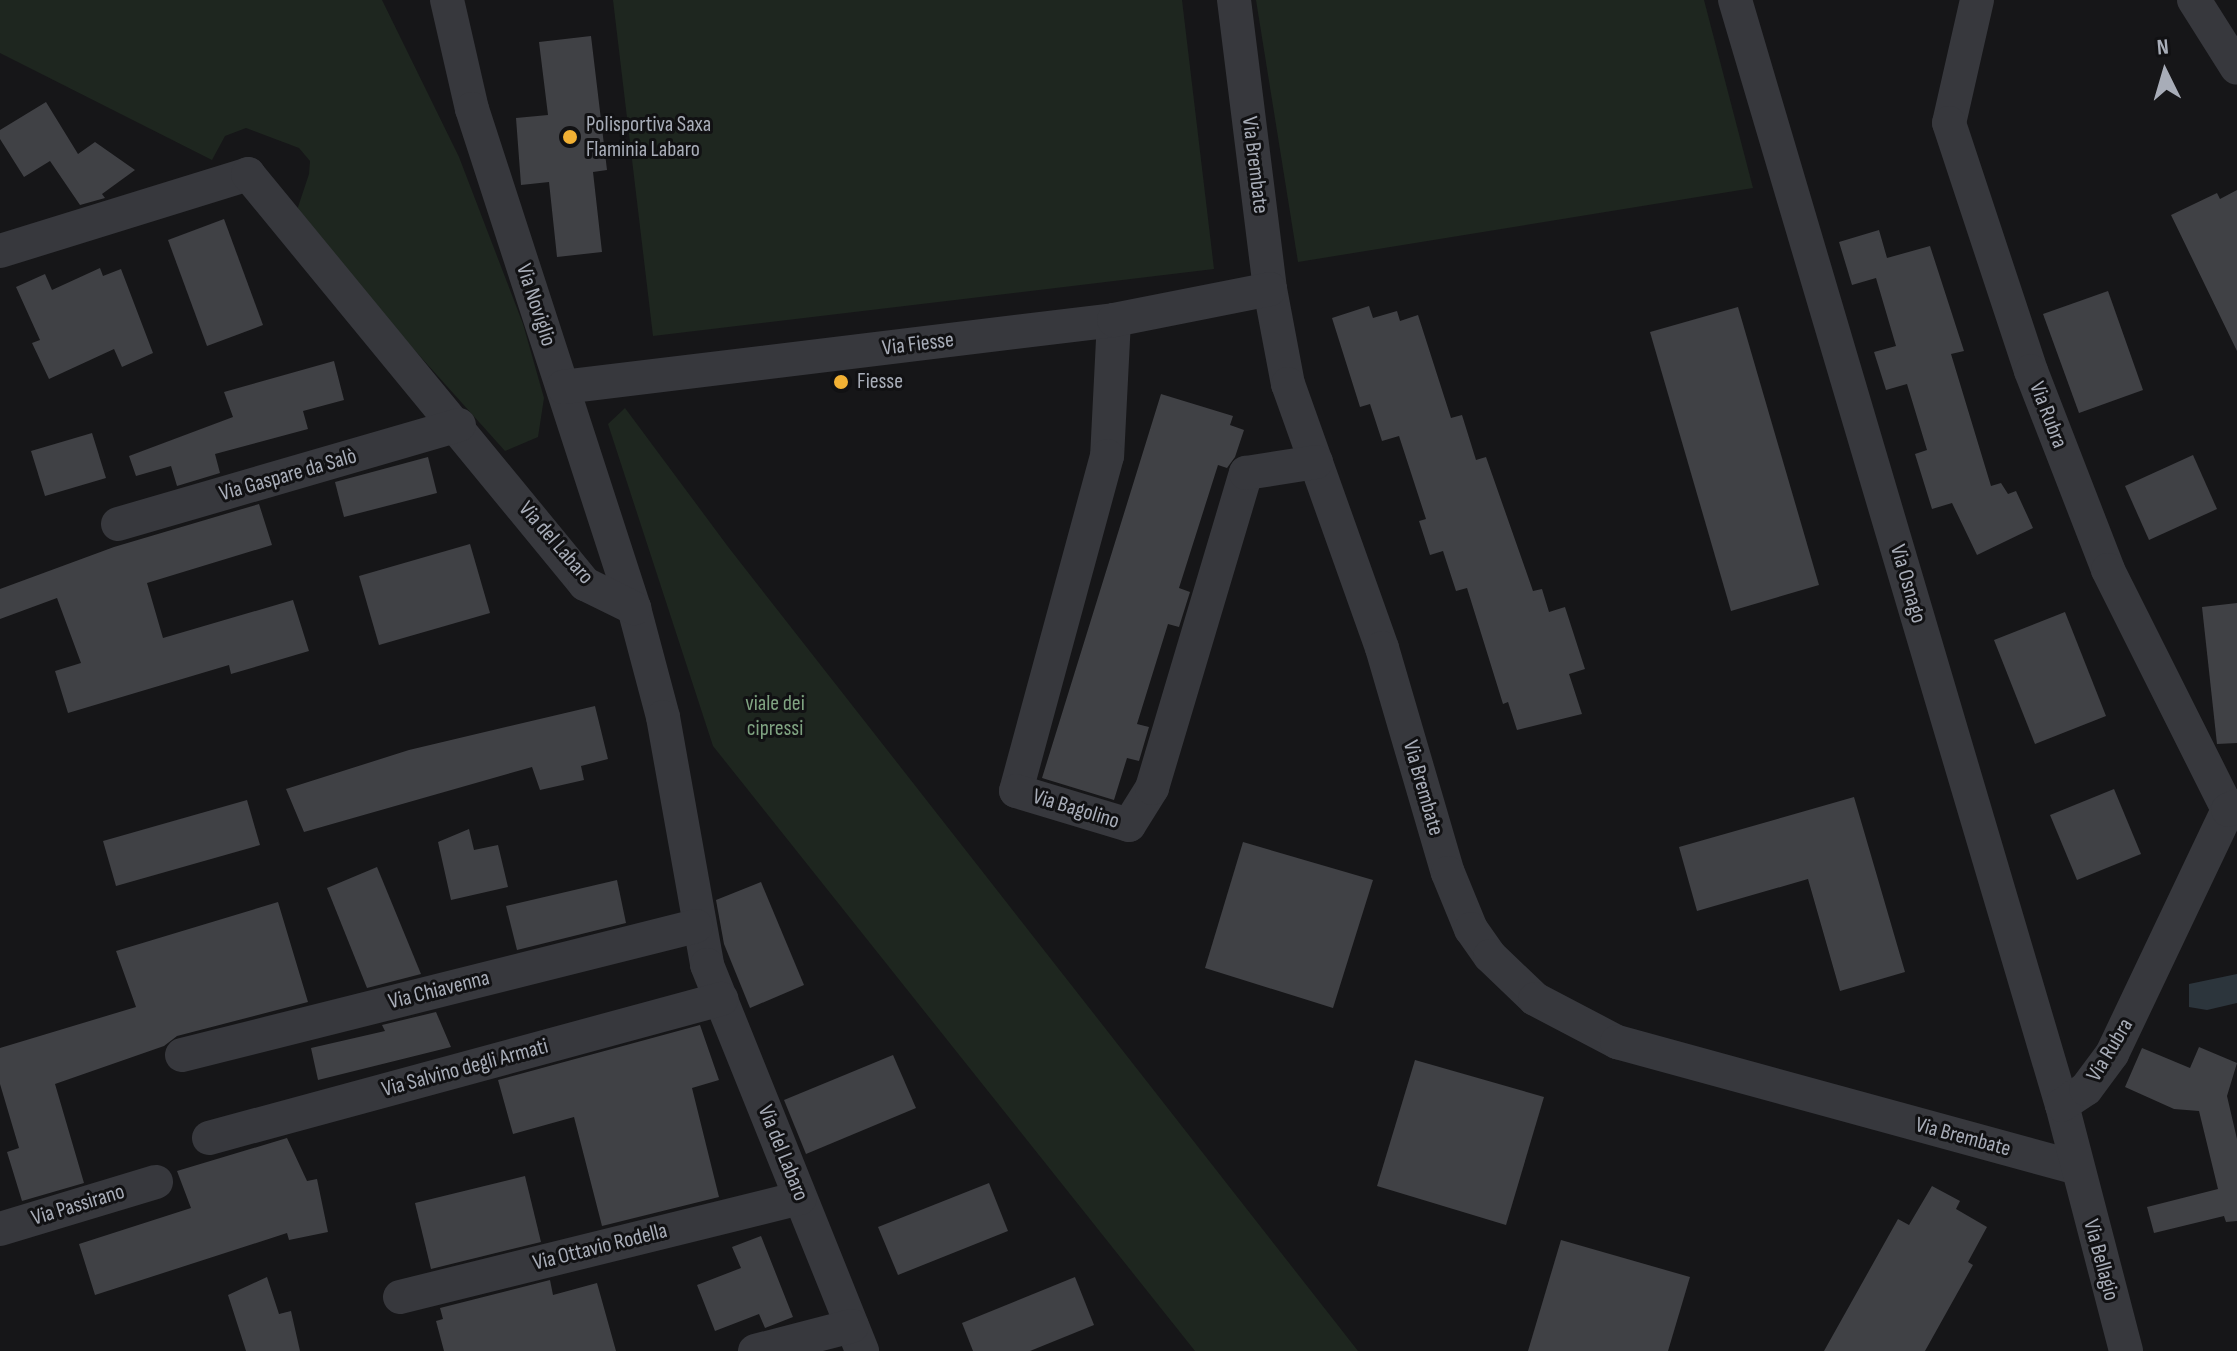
<!DOCTYPE html>
<meta charset="utf-8">
<style>
body{margin:0}
#map{position:relative;width:2237px;height:1351px;overflow:hidden;background:#161618;font-family:"Sofia Sans Condensed",sans-serif}
div>[style]{position:absolute}
[style*='--x']{left:calc(var(--x)*1px);top:calc(var(--y)*1px);width:calc(var(--w)*1px);rotate:calc(var(--a)*1deg)}
.green>*{inset:0;background:#1e261f}
.water>*{inset:0;background:#2c353c}
.building>*{inset:0;background:#404145}
.street>*{height:34px;margin:-17px;padding:0 17px;transform-origin:17px;border-radius:17px;background:#37383d}
.dots>*{width:22px;height:22px;translate:-50% -50%;box-sizing:border-box;border:4px solid #111113;border-radius:50%}
span{translate:-50% -50%;white-space:nowrap;text-align:center;line-height:1.15;-webkit-text-stroke:6px #111113;paint-order:stroke}
.poi-label{font-size:22px;color:#a8adb8}
.left{translate:0 -50%;text-align:left}
.street-label{font-size:22px;color:#a8adb8}
.park-label{font-size:22px;color:#7fa381}
.north{position:absolute;left:2125px;top:32px;width:80px;height:80px;-webkit-text-stroke:6px #111113;paint-order:stroke;rotate:355deg;font-size:22px;font-weight:700;line-height:32px;text-align:center;color:#a8adb8}
.north::after{content:'';display:block;margin:auto;width:28px;height:36px;background:#a8adb8;clip-path:polygon(50% 0,100% 100%,50% 72%,0 100%)}
</style>
<div id="map">
<div class="green">
<div style="clip-path:polygon(0 0,382px 0,459px 157px,523px 324px,544px 398px,538px 437px,505px 451px,315px 239px,297px 210px,309px 174px,310px 161px,299px 148px,246px 128px,225px 136px,212px 160px,0 53px)"></div>
<div style="clip-path:polygon(613px 0,1182px 0,1214px 269px,653px 336px)"></div>
<div style="clip-path:polygon(1256px 0,1704px 0,1753px 188px,1298px 262px)"></div>
<div style="clip-path:polygon(625px 408px,729px 548px,1358px 1351px,1195px 1351px,713px 746px,608px 424px)"></div>
</div>
<div class="water">
<div style="clip-path:polygon(2237px 974px,2237px 1003px,2207px 1010px,2189px 1007px,2189px 984px)"></div>
</div>
<div class="building">
<div style="clip-path:polygon(591px 36px,607px 170px,593px 172px,602px 252px,557px 257px,549px 182px,521px 185px,516px 118px,548px 115px,539px 42px)"></div>
<div style="clip-path:polygon(46px 102px,78px 154px,95px 142px,135px 170px,102px 194px,105px 198px,80px 205px,50px 161px,24px 177px,0 139px,0 130px)"></div>
<div style="clip-path:polygon(2237px 190px,2237px 351px,2171px 215px,2217px 193px,2220px 199px)"></div>
<div style="clip-path:polygon(224px 219px,263px 325px,207px 346px,168px 240px)"></div>
<div style="clip-path:polygon(1879px 230px,1887px 258px,1930px 246px,1964px 351px,1951px 354px,1991px 486px,2001px 483px,2008px 494px,2016px 491px,2033px 528px,1977px 555px,1952px 503px,1932px 509px,1915px 454px,1927px 450px,1907px 384px,1886px 390px,1874px 352px,1896px 346px,1876px 278px,1852px 285px,1839px 242px)"></div>
<div style="clip-path:polygon(100px 268px,103px 276px,121px 269px,153px 353px,122px 367px,114px 349px,49px 379px,32px 343px,40px 340px,16px 287px,45px 274px,52px 290px)"></div>
<div style="clip-path:polygon(2108px 291px,2143px 390px,2079px 413px,2043px 314px)"></div>
<div style="clip-path:polygon(1369px 306px,1373px 318px,1397px 311px,1400px 321px,1418px 315px,1451px 418px,1462px 415px,1476px 460px,1486px 457px,1533px 591px,1542px 589px,1549px 612px,1565px 607px,1585px 669px,1569px 674px,1582px 714px,1517px 730px,1508px 702px,1503px 704px,1467px 588px,1456px 591px,1443px 551px,1430px 555px,1419px 521px,1426px 519px,1399px 436px,1382px 441px,1370px 404px,1360px 407px,1332px 318px)"></div>
<div style="clip-path:polygon(1738px 307px,1819px 585px,1731px 611px,1650px 332px)"></div>
<div style="clip-path:polygon(334px 361px,344px 400px,303px 411px,308px 429px,215px 454px,220px 473px,177px 486px,171px 466px,136px 476px,129px 456px,233px 417px,224px 392px)"></div>
<div style="clip-path:polygon(1161px 394px,1233px 416px,1230px 425px,1244px 430px,1235px 457px,1227px 468px,1218px 465px,1179px 588px,1190px 592px,1179px 627px,1168px 624px,1137px 724px,1149px 727px,1139px 761px,1127px 758px,1114px 800px,1042px 778px)"></div>
<div style="clip-path:polygon(92px 433px,106px 478px,45px 496px,31px 451px)"></div>
<div style="clip-path:polygon(2193px 455px,2217px 509px,2149px 540px,2125px 486px)"></div>
<div style="clip-path:polygon(428px 457px,437px 493px,344px 517px,335px 482px)"></div>
<div style="clip-path:polygon(259px 504px,272px 545px,147px 583px,163px 638px,293px 600px,309px 651px,231px 674px,229px 665px,68px 713px,55px 671px,81px 663px,57px 598px,0 619px,0 589px,114px 547px)"></div>
<div style="clip-path:polygon(470px 544px,490px 613px,379px 645px,359px 576px)"></div>
<div style="clip-path:polygon(2237px 603px,2237px 743px,2217px 744px,2202px 607px)"></div>
<div style="clip-path:polygon(2065px 612px,2106px 716px,2035px 744px,1994px 640px)"></div>
<div style="clip-path:polygon(595px 706px,608px 759px,581px 766px,584px 780px,540px 790px,532px 767px,304px 832px,286px 789px,409px 750px)"></div>
<div style="clip-path:polygon(2114px 789px,2141px 854px,2077px 880px,2050px 815px)"></div>
<div style="clip-path:polygon(1854px 797px,1905px 972px,1840px 991px,1808px 879px,1697px 911px,1679px 847px)"></div>
<div style="clip-path:polygon(247px 800px,260px 845px,116px 886px,103px 841px)"></div>
<div style="clip-path:polygon(469px 829px,474px 850px,498px 845px,508px 887px,451px 900px,438px 842px)"></div>
<div style="clip-path:polygon(1243px 842px,1373px 880px,1333px 1008px,1205px 968px)"></div>
<div style="clip-path:polygon(377px 867px,421px 974px,367px 988px,327px 888px)"></div>
<div style="clip-path:polygon(617px 880px,626px 923px,517px 950px,506px 906px)"></div>
<div style="clip-path:polygon(761px 882px,804px 985px,750px 1008px,724px 944px,716px 900px)"></div>
<div style="clip-path:polygon(278px 902px,308px 1002px,177px 1036px,164px 1046px,55px 1084px,84px 1183px,22px 1201px,7px 1152px,19px 1148px,0 1084px,0 1048px,136px 1007px,116px 951px)"></div>
<div style="clip-path:polygon(436px 1012px,451px 1047px,318px 1080px,311px 1048px,385px 1031px,382px 1025px)"></div>
<div style="clip-path:polygon(700px 1025px,719px 1080px,692px 1088px,719px 1197px,602px 1226px,574px 1117px,513px 1134px,498px 1080px)"></div>
<div style="clip-path:polygon(2199px 1047px,2237px 1063px,2227px 1096px,2237px 1139px,2237px 1221px,2226px 1222px,2224px 1216px,2154px 1233px,2147px 1207px,2218px 1189px,2199px 1111px,2174px 1109px,2125px 1087px,2142px 1048px,2190px 1068px)"></div>
<div style="clip-path:polygon(893px 1055px,916px 1108px,806px 1154px,784px 1100px)"></div>
<div style="clip-path:polygon(1415px 1060px,1544px 1097px,1506px 1225px,1377px 1186px)"></div>
<div style="clip-path:polygon(287px 1138px,307px 1181px,317px 1179px,328px 1232px,289px 1240px,287px 1233px,95px 1295px,79px 1244px,191px 1208px,177px 1171px)"></div>
<div style="clip-path:polygon(525px 1176px,541px 1242px,431px 1269px,415px 1203px)"></div>
<div style="clip-path:polygon(989px 1183px,1008px 1231px,898px 1275px,878px 1227px)"></div>
<div style="clip-path:polygon(1932px 1186px,1960px 1201px,1956px 1209px,1987px 1227px,1968px 1262px,1973px 1265px,1925px 1351px,1824px 1351px,1898px 1219px,1909px 1225px)"></div>
<div style="clip-path:polygon(761px 1236px,793px 1317px,765px 1328px,759px 1314px,715px 1331px,697px 1285px,741px 1268px,732px 1247px)"></div>
<div style="clip-path:polygon(1561px 1240px,1690px 1277px,1668px 1351px,1528px 1351px)"></div>
<div style="clip-path:polygon(267px 1277px,279px 1314px,291px 1311px,300px 1351px,246px 1351px,228px 1295px)"></div>
<div style="clip-path:polygon(1075px 1277px,1094px 1325px,1030px 1351px,973px 1351px,962px 1323px)"></div>
<div style="clip-path:polygon(550px 1280px,553px 1295px,597px 1283px,616px 1351px,444px 1351px,436px 1321px,443px 1319px,440px 1308px)"></div>
</div>
<div class="street">
<div style="--x:447;--y:0;--w:112;--a:77.1"></div>
<div style="--x:472;--y:109;--w:525;--a:72.01"></div>
<div style="--x:634;--y:608;--w:113;--a:75.1"></div>
<div style="--x:663;--y:717;--w:252;--a:79.9"></div>
<div style="--x:707;--y:965;--w:416;--a:68.1"></div>
<div style="--x:1234;--y:0;--w:291;--a:82.9"></div>
<div style="--x:1270;--y:289;--w:97;--a:79.3"></div>
<div style="--x:1288;--y:384;--w:280;--a:70.4"></div>
<div style="--x:1382;--y:648;--w:234;--a:73.7"></div>
<div style="--x:1448;--y:873;--w:61;--a:67.7"></div>
<div style="--x:1471;--y:929;--w:33;--a:55"></div>
<div style="--x:1490;--y:956;--w:62;--a:43.7"></div>
<div style="--x:1535;--y:999;--w:93;--a:27.7"></div>
<div style="--x:1617;--y:1042;--w:477;--a:15.3"></div>
<div style="--x:1735;--y:0;--w:1152;--a:73.52"></div>
<div style="--x:2062;--y:1105;--w:254;--a:75.4"></div>
<div style="--x:1977;--y:0;--w:126;--a:102.8"></div>
<div style="--x:1949;--y:123;--w:261;--a:71.7"></div>
<div style="--x:2031;--y:371;--w:213;--a:68.8"></div>
<div style="--x:2108;--y:570;--w:268;--a:63.4"></div>
<div style="--x:2194;--y:0;--w:80;--a:57.7"></div>
<div style="--x:0;--y:251;--w:260;--a:-17.2"></div>
<div style="--x:248;--y:174;--w:531;--a:50.58"></div>
<div style="--x:585;--y:584;--w:55;--a:26.1"></div>
<div style="--x:1114;--y:320;--w:136;--a:92.9"></div>
<div style="--x:1107;--y:456;--w:347;--a:105.2"></div>
<div style="--x:1016;--y:791;--w:118;--a:16.7"></div>
<div style="--x:1129;--y:825;--w:44;--a:-58.1"></div>
<div style="--x:1152;--y:788;--w:329;--a:-73.4"></div>
<div style="--x:1246;--y:473;--w:71;--a:-8.9"></div>
<div style="--x:563;--y:387;--w:555;--a:-6.93"></div>
<div style="--x:1114;--y:320;--w:159;--a:-11.2"></div>
<div style="--x:118;--y:524;--w:355;--a:-16.2"></div>
<div style="--x:182;--y:1055;--w:530;--a:-14.09"></div>
<div style="--x:2062;--y:1105;--w:29;--a:-34"></div>
<div style="--x:2086;--y:1089;--w:44;--a:-53.4"></div>
<div style="--x:2112;--y:1054;--w:270;--a:-64.6"></div>
<div style="--x:2228;--y:810;--w:10;--a:-24"></div>
<div style="--x:209;--y:1138;--w:531;--a:-15.19"></div>
<div style="--x:0;--y:1229;--w:163;--a:-16.8"></div>
<div style="--x:400;--y:1297;--w:412;--a:-13.9"></div>
<div style="--x:755;--y:1351;--w:100;--a:-14.5"></div>
</div>
<div class="dots">
<div style="left:570px;top:137px;background:#f2b134"></div>
<div style="left:841px;top:382px;background:#f2b134"></div>
</div>
<div class="poi-label">
<span class="left" style="left:586px;top:137px">Polisportiva Saxa<br>Flaminia Labaro</span>
<span class="left" style="left:857px;top:382px">Fiesse</span>
</div>
<div class="street-label">
<span style="left:1255px;top:165px;rotate:83deg">Via Brembate</span>
<span style="left:536px;top:305px;rotate:72deg">Via Noviglio</span>
<span style="left:918px;top:344px;rotate:-7deg">Via Fiesse</span>
<span style="left:2048px;top:415px;rotate:69deg">Via Rubra</span>
<span style="left:288px;top:475px;rotate:-16deg">Via Gaspare da Salò</span>
<span style="left:556px;top:543px;rotate:49deg">Via del Labaro</span>
<span style="left:1908px;top:584px;rotate:74deg">Via Osnago</span>
<span style="left:1423px;top:788px;rotate:74deg">Via Brembate</span>
<span style="left:1076px;top:809px;rotate:17deg">Via Bagolino</span>
<span style="left:439px;top:990px;rotate:-14deg">Via Chiavenna</span>
<span style="left:2110px;top:1050px;rotate:-59deg">Via Rubra</span>
<span style="left:465px;top:1068px;rotate:-15deg">Via Salvino degli Armati</span>
<span style="left:1963px;top:1137px;rotate:15deg">Via Brembate</span>
<span style="left:783px;top:1153px;rotate:68deg">Via del Labaro</span>
<span style="left:78px;top:1205px;rotate:-17deg">Via Passirano</span>
<span style="left:600px;top:1247px;rotate:-14deg">Via Ottavio Rodella</span>
<span style="left:2101px;top:1260px;rotate:75deg">Via Bellagio</span>
</div>
<div class="park-label">
<span style="left:775px;top:716px">viale dei<br>cipressi</span>
</div>
<div class="north">N</div>
</div>
